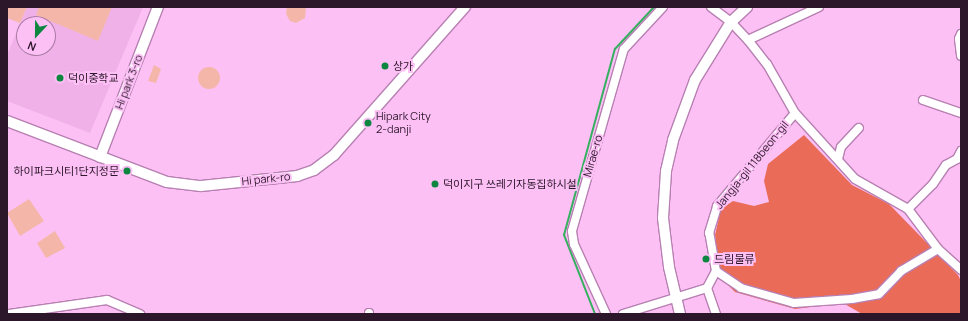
<!DOCTYPE html>
<meta charset="utf-8">
<style>
body{margin:0}
#map{position:relative;width:968px;height:321px;overflow:hidden;background:#fcc0f5;font-family:Manrope,"Noto Sans KR",sans-serif}
div>[style]{position:absolute}
[style*='--x']{left:calc(var(--x)*1px);top:calc(var(--y)*1px);width:calc(var(--w)*1px);rotate:calc(var(--a)*1deg)}
.built>*{inset:0;background:#f0b0e8}
.green>*{inset:0;background:#f5b6aa}
.round{border-radius:50%}
.forest>*{inset:0;background:#ea6b58}
.stream>*{height:2px;margin:-1px;padding:0 1px;transform-origin:1px;border-radius:1px;background:#34b05e}
.roads{filter:drop-shadow(1px 0 #b880b2) drop-shadow(-1px 0 #b880b2) drop-shadow(0 1px #b880b2) drop-shadow(0 -1px #b880b2)}
.minor>*{height:8px;margin:-4px;padding:0 4px;transform-origin:4px;border-radius:4px;background:#fff}
.tertiary>*{height:10px;margin:-5px;padding:0 5px;transform-origin:5px;border-radius:5px;background:#fff}
.dots>*{width:11px;height:11px;translate:-50% -50%;box-sizing:border-box;border:2px solid #fcc0f5;border-radius:50%}
span{translate:-50% -50%;white-space:nowrap;text-align:center;line-height:1.15;-webkit-text-stroke:4px #fcc0f5;paint-order:stroke}
.poi-label{font-size:11px;color:#2c162a}
.left{translate:0 -50%;text-align:left}
.right{translate:-100% -50%;text-align:right}
.street-label{font-size:11px;color:#2c162a}
.frame{position:absolute;inset:0;border:8px solid #2c162a;pointer-events:none}
.north{position:absolute;left:16px;top:16px;width:40px;height:40px;box-sizing:border-box;background:#fcc0f5;border:1px solid #a97ca4;border-radius:50%;rotate:202deg;font-size:11px;font-weight:700;line-height:16px;text-align:center;color:#2c162a}
.north::after{content:'';display:block;margin:auto;width:14px;height:18px;background:#0d863f;clip-path:polygon(50% 0,100% 100%,50% 72%,0 100%)}
</style>
<div id="map">
<div class="built">
<div style="clip-path:polygon(evenodd,27px 7px,143px 7px,90px 133px,7px 101px,7px 55px,27px 7px,24px 24px,48px 24px,48px 48px,24px 48px,24px 24px)"></div>
</div>
<div class="green">
<div style="clip-path:polygon(7px 7px,27px 7px,20px 23px,7px 18px)"></div>
<div style="clip-path:polygon(39px 7px,112px 7px,98px 41px,36px 15px)"></div>
<div style="clip-path:polygon(287px 7px,306px 7px,305px 18px,296px 23px,290px 21px,286px 14px)"></div>
<div style="clip-path:polygon(154px 65px,161px 69px,156px 83px,148px 81px)"></div>
<div class="round" style="left:198px;top:67px;width:22px;height:22px"></div>
<div style="clip-path:polygon(29px 199px,44px 221px,20px 236px,7px 213px)"></div>
<div style="clip-path:polygon(55px 231px,65px 248px,46px 258px,37px 243px)"></div>
</div>
<div class="forest">
<div style="clip-path:polygon(804px 135px,852px 185px,889px 204px,958px 275px,961px 281px,961px 314px,862px 314px,843px 303px,795px 309px,735px 292px,721px 278px,715px 235px,721px 209px,733px 201px,754px 206px,769px 202px,764px 181px,768px 164px)"></div>
</div>
<div class="stream">
<div style="--x:595;--y:314;--w:85;--a:-111.4"></div>
<div style="--x:564;--y:235;--w:193;--a:-74.7"></div>
<div style="--x:615;--y:49;--w:57;--a:-47.1"></div>
</div>
<div class="roads">
<div class="minor">
<div style="--x:711;--y:7;--w:25;--a:37"></div>
<div style="--x:731;--y:22;--w:25;--a:47"></div>
<div style="--x:748;--y:40;--w:31;--a:52"></div>
<div style="--x:767;--y:64;--w:56;--a:60.3"></div>
<div style="--x:795;--y:113;--w:89;--a:47.7"></div>
<div style="--x:855;--y:179;--w:61;--a:29.5"></div>
<div style="--x:908;--y:209;--w:50;--a:53.1"></div>
<div style="--x:938;--y:249;--w:31;--a:42"></div>
<div style="--x:961;--y:34;--w:5;--a:112"></div>
<div style="--x:959;--y:39;--w:17;--a:83"></div>
<div style="--x:748;--y:40;--w:78;--a:-24.9"></div>
<div style="--x:923;--y:100;--w:40;--a:18.9"></div>
<div style="--x:838;--y:159;--w:12;--a:-76"></div>
<div style="--x:841;--y:147;--w:26;--a:-47"></div>
<div style="--x:908;--y:209;--w:35;--a:-45"></div>
<div style="--x:933;--y:184;--w:23;--a:-56"></div>
<div style="--x:946;--y:165;--w:13;--a:-29"></div>
<div style="--x:957;--y:159;--w:9;--a:-63"></div>
<div style="--x:716;--y:271;--w:30;--a:34"></div>
<div style="--x:741;--y:288;--w:55;--a:15.8"></div>
<div style="--x:794;--y:303;--w:58;--a:-3.9"></div>
<div style="--x:852;--y:299;--w:27;--a:-10"></div>
<div style="--x:879;--y:294;--w:32;--a:-46"></div>
<div style="--x:901;--y:271;--w:43;--a:-30.7"></div>
<div style="--x:707;--y:288;--w:28;--a:71"></div>
<div style="--x:9;--y:314;--w:99;--a:-8.1"></div>
<div style="--x:107;--y:300;--w:36;--a:23"></div>
<div style="--x:369;--y:314;--w:1;--a:-90"></div>
<div style="--x:606;--y:314;--w:77;--a:-114.6"></div>
<div style="--x:574;--y:244;--w:13;--a:-99"></div>
<div style="--x:572;--y:231;--w:189;--a:-74.1"></div>
<div style="--x:624;--y:49;--w:57;--a:-47.1"></div>
<div style="--x:623;--y:314;--w:88;--a:-17.2"></div>
<div style="--x:707;--y:288;--w:19;--a:-62"></div>
<div style="--x:716;--y:271;--w:39;--a:-100"></div>
<div style="--x:709;--y:233;--w:28;--a:-73"></div>
<div style="--x:717;--y:206;--w:121;--a:-50"></div>
</div>
<div class="tertiary">
<div style="--x:7;--y:121;--w:171;--a:20.9"></div>
<div style="--x:167;--y:182;--w:34;--a:7"></div>
<div style="--x:201;--y:186;--w:97;--a:-5.9"></div>
<div style="--x:297;--y:176;--w:18;--a:-19"></div>
<div style="--x:314;--y:170;--w:25;--a:-37"></div>
<div style="--x:334;--y:155;--w:198;--a:-48.5"></div>
<div style="--x:100;--y:157;--w:161;--a:-68.9"></div>
<div style="--x:680;--y:314;--w:48;--a:-103.2"></div>
<div style="--x:669;--y:267;--w:49;--a:-97"></div>
<div style="--x:663;--y:218;--w:47;--a:-86.3"></div>
<div style="--x:666;--y:171;--w:32;--a:-77"></div>
<div style="--x:673;--y:140;--w:64;--a:-69.9"></div>
<div style="--x:695;--y:80;--w:68;--a:-58.2"></div>
<div style="--x:731;--y:22;--w:22;--a:-43"></div>
</div>
</div>
<div class="dots">
<div style="left:385px;top:66px;background:#0d863f"></div>
<div style="left:60px;top:78px;background:#0d863f"></div>
<div style="left:368px;top:123px;background:#0d863f"></div>
<div style="left:127px;top:171px;background:#0d863f"></div>
<div style="left:435px;top:184px;background:#0d863f"></div>
<div style="left:706px;top:259px;background:#0d863f"></div>
</div>
<div class="poi-label">
<span class="left" style="left:393px;top:66px">상가</span>
<span class="left" style="left:68px;top:78px">덕이중학교</span>
<span class="left" style="left:376px;top:123px">Hipark City<br>2-danji</span>
<span class="right" style="left:119px;top:171px">하이파크시티1단지정문</span>
<span class="left" style="left:443px;top:184px">덕이지구 쓰레기자동집하시설</span>
<span class="left" style="left:714px;top:259px">드림물류</span>
</div>
<div class="street-label">
<span style="left:129px;top:82px;rotate:-69deg">Hi park 3-ro</span>
<span style="left:593px;top:156px;rotate:-74deg">Mirae-ro</span>
<span style="left:752px;top:165px;rotate:-51deg">Jangja-gil 118beon-gil</span>
<span style="left:266px;top:179px;rotate:-6deg">Hi park-ro</span>
</div>
<div class="frame"></div>
<div class="north">N</div>
</div>
